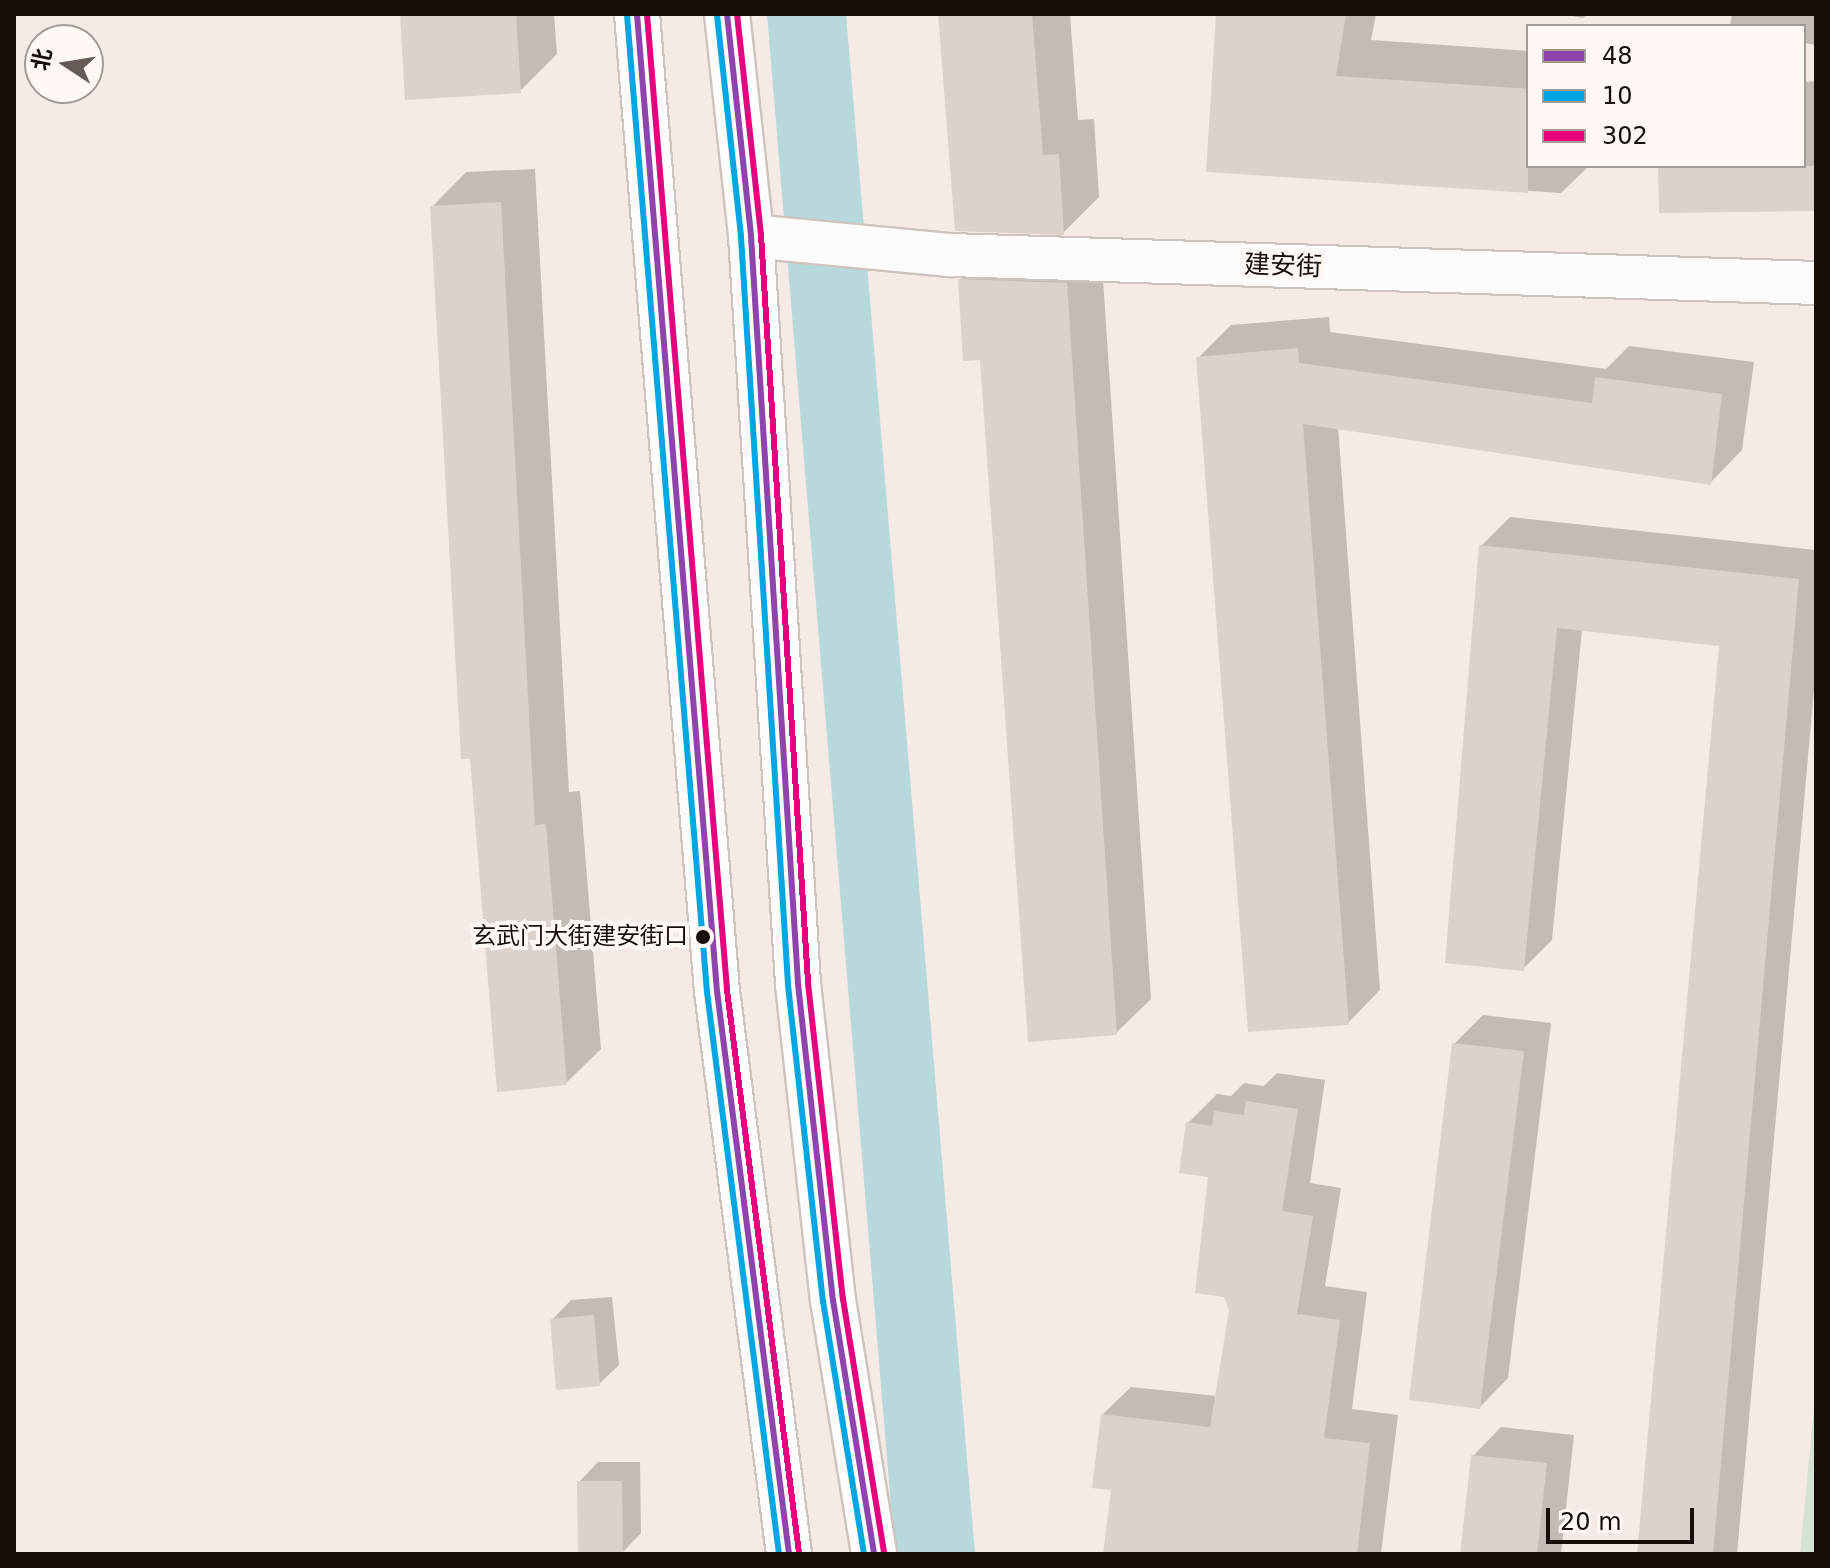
<!DOCTYPE html>
<meta charset="utf-8">
<style>
body{margin:0}
#map{position:relative;width:1830px;height:1568px;overflow:hidden;background:#f5eae5;font-family:"DejaVu Sans","Noto Sans SC",sans-serif}
div>[style]{position:absolute}
[style*='--x']{left:calc(var(--x)*1px);top:calc(var(--y)*1px);width:calc(var(--w)*1px);rotate:calc(var(--a)*1deg)}
.green>*{inset:0;background:#d3e2d4}
.water>*{inset:0;background:#b7d9dc}
.shadow>*{inset:0;background:#0003}
.building>*{inset:0;background:#ddd1cc}
.roads{filter:drop-shadow(2px 0 #cec3be) drop-shadow(-2px 0 #cec3be) drop-shadow(0 2px #cec3be) drop-shadow(0 -2px #cec3be)}
.street>*{height:42px;margin:-21px;padding:0 21px;transform-origin:21px;border-radius:21px;background:#fefcfb}
.secondary>*{height:44px;margin:-22px;padding:0 22px;transform-origin:22px;border-radius:22px;background:#fefcfb}
.bus-1>*{height:6px;margin:-3px;padding:0 3px;transform-origin:3px;border-radius:3px;background:#8e44ad}
.bus-2>*{height:6px;margin:-3px;padding:0 3px;transform-origin:3px;border-radius:3px;background:#01a6e3}
.bus-3>*{height:6px;margin:-3px;padding:0 3px;transform-origin:3px;border-radius:3px;background:#e5007d}
.dots>*{width:22px;height:22px;translate:-50% -50%;box-sizing:border-box;border:4px solid #fff8f5;border-radius:50%}
span{translate:-50% -50%;white-space:nowrap;text-align:center;line-height:1.15;-webkit-text-stroke:8px #fff8f5;paint-order:stroke}
.bus-label{font-size:24px;color:#180d08}
.right{translate:-100% -50%;text-align:right}
.street-label{font-size:26px;color:#180d08}
.frame{position:absolute;inset:0;border:16px solid #180d08;pointer-events:none}
.legend{position:absolute;left:1526px;top:24px;width:280px;height:144px;box-sizing:border-box;background:#fff8f5;border:2px solid #a39a96;margin:0;padding:10px 14px;list-style:none;font-size:24px;color:#180d08}
.legend li{display:flex;align-items:center;gap:16px;height:40px}
.legend b{width:40px;border:2px solid #a39a96}
.north{position:absolute;left:24px;top:24px;width:80px;height:80px;box-sizing:border-box;background:#fff8f5;border:2px solid #a39a96;border-radius:50%;rotate:282deg;font-size:22px;font-weight:700;line-height:32px;text-align:center;color:#180d08}
.north::after{content:'';display:block;margin:auto;width:28px;height:36px;background:#655a55;clip-path:polygon(50% 0,100% 100%,50% 72%,0 100%)}
.scale{position:absolute;left:1546px;top:1508px;width:148px;height:36px;box-sizing:border-box;border:4px solid #180d08;border-top:0;padding-left:10px;font-size:24px;line-height:28px;white-space:nowrap;color:#180d08;-webkit-text-stroke:6px #fff8f5;paint-order:stroke}
</style>
<div id="map">
<div class="green">
<div style="clip-path:polygon(1816px 1387px,1816px 1554px,1800px 1554px)"></div>
</div>
<div class="water">
<div style="clip-path:polygon(767px 14px,846px 14px,975px 1554px,895px 1554px)"></div>
</div>
<div class="shadow">
<div style="clip-path:polygon(402px 14px,554px 14px,557px 54px,520px 91px)"></div>
<div style="clip-path:polygon(939px 14px,1070px 14px,1078px 120px,1094px 119px,1099px 197px,1063px 233px)"></div>
<div style="clip-path:polygon(1256px 14px,1376px 14px,1371px 40px,1528px 51px,1528px 166px,1589px 166px,1561px 193px,1208px 170px)"></div>
<div style="clip-path:polygon(1560px 14px,1588px 14px,1583px 18px)"></div>
<div style="clip-path:polygon(1732px 14px,1816px 14px,1816px 45px,1804px 43px,1804px 26px,1730px 26px)"></div>
<div style="clip-path:polygon(1816px 81px,1816px 209px,1660px 166px,1804px 166px,1804px 82px)"></div>
<div style="clip-path:polygon(535px 169px,569px 792px,580px 791px,601px 1049px,566px 1083px,472px 757px,432px 207px,466px 172px)"></div>
<div style="clip-path:polygon(995px 245px,1101px 249px,1151px 999px,1116px 1033px,982px 358px,960px 280px)"></div>
<div style="clip-path:polygon(1329px 317px,1330px 332px,1606px 369px,1629px 346px,1754px 362px,1742px 450px,1710px 483px,1338px 426px,1380px 990px,1348px 1023px,1198px 358px,1231px 325px)"></div>
<div style="clip-path:polygon(1510px 517px,1816px 550px,1816px 667px,1737px 1554px,1638px 1554px,1721px 644px,1582px 629px,1552px 940px,1523px 969px,1481px 546px)"></div>
<div style="clip-path:polygon(1483px 1015px,1551px 1023px,1508px 1378px,1480px 1407px,1454px 1044px)"></div>
<div style="clip-path:polygon(1277px 1073px,1325px 1080px,1310px 1183px,1341px 1188px,1325px 1286px,1367px 1292px,1352px 1409px,1398px 1415px,1381px 1554px,1105px 1554px,1113px 1488px,1102px 1415px,1131px 1387px,1217px 1396px,1231px 1309px,1210px 1176px,1188px 1123px,1217px 1094px,1231px 1096px,1244px 1083px,1264px 1086px)"></div>
<div style="clip-path:polygon(612px 1297px,619px 1365px,599px 1384px,552px 1320px,571px 1300px)"></div>
<div style="clip-path:polygon(1501px 1427px,1574px 1435px,1561px 1554px,1462px 1554px,1473px 1456px)"></div>
<div style="clip-path:polygon(598px 1462px,640px 1462px,641px 1533px,622px 1553px,579px 1482px)"></div>
</div>
<div class="building">
<div style="clip-path:polygon(400px 14px,516px 14px,521px 93px,405px 100px)"></div>
<div style="clip-path:polygon(938px 14px,1032px 14px,1043px 155px,1059px 154px,1064px 235px,955px 231px)"></div>
<div style="clip-path:polygon(1216px 14px,1346px 14px,1336px 76px,1528px 89px,1528px 193px,1206px 172px)"></div>
<div style="clip-path:polygon(1658px 166px,1816px 166px,1816px 211px,1659px 213px)"></div>
<div style="clip-path:polygon(501px 202px,535px 825px,546px 824px,567px 1085px,497px 1092px,470px 759px,461px 759px,430px 206px)"></div>
<div style="clip-path:polygon(958px 279px,1067px 283px,1117px 1035px,1028px 1042px,980px 360px,963px 361px)"></div>
<div style="clip-path:polygon(1298px 348px,1299px 363px,1592px 403px,1595px 377px,1722px 394px,1711px 485px,1303px 424px,1349px 1025px,1248px 1032px,1196px 357px)"></div>
<div style="clip-path:polygon(1479px 545px,1799px 579px,1713px 1554px,1637px 1554px,1719px 646px,1557px 628px,1524px 971px,1445px 963px)"></div>
<div style="clip-path:polygon(1452px 1043px,1524px 1051px,1480px 1409px,1409px 1400px)"></div>
<div style="clip-path:polygon(1246px 1101px,1298px 1109px,1282px 1211px,1313px 1216px,1297px 1314px,1340px 1320px,1324px 1438px,1370px 1443px,1357px 1554px,1103px 1554px,1111px 1490px,1092px 1488px,1101px 1414px,1210px 1427px,1229px 1310px,1224px 1297px,1195px 1293px,1208px 1177px,1179px 1173px,1186px 1122px,1212px 1126px,1214px 1111px,1244px 1115px)"></div>
<div style="clip-path:polygon(594px 1315px,600px 1386px,556px 1390px,550px 1319px)"></div>
<div style="clip-path:polygon(1471px 1455px,1547px 1463px,1537px 1554px,1460px 1554px)"></div>
<div style="clip-path:polygon(577px 1481px,622px 1481px,623px 1554px,578px 1554px)"></div>
</div>
<div class="roads">
<div class="street">
<div style="--x:751;--y:236;--w:200;--a:5.5"></div>
<div style="--x:950;--y:255;--w:866;--a:1.85"></div>
</div>
<div class="secondary">
<div style="--x:637;--y:14;--w:980;--a:85.32"></div>
<div style="--x:717;--y:991;--w:568;--a:82.71"></div>
<div style="--x:727;--y:14;--w:223;--a:83.8"></div>
<div style="--x:751;--y:236;--w:749;--a:86.4"></div>
<div style="--x:798;--y:984;--w:318;--a:83.7"></div>
<div style="--x:833;--y:1300;--w:257;--a:80.8"></div>
</div>
</div>
<div class="bus-1">
<div style="--x:637;--y:14;--w:980;--a:85.32"></div>
<div style="--x:717;--y:991;--w:568;--a:82.71"></div>
<div style="--x:727;--y:14;--w:223;--a:83.8"></div>
<div style="--x:751;--y:236;--w:749;--a:86.4"></div>
<div style="--x:798;--y:984;--w:318;--a:83.7"></div>
<div style="--x:833;--y:1300;--w:257;--a:80.8"></div>
</div>
<div class="bus-2">
<div style="--x:627;--y:15;--w:980;--a:85.32"></div>
<div style="--x:707;--y:992;--w:567;--a:82.7"></div>
<div style="--x:717;--y:15;--w:223;--a:83.8"></div>
<div style="--x:741;--y:237;--w:749;--a:86.4"></div>
<div style="--x:788;--y:985;--w:318;--a:83.7"></div>
<div style="--x:823;--y:1301;--w:256;--a:80.8"></div>
</div>
<div class="bus-3">
<div style="--x:647;--y:14;--w:979;--a:85.31"></div>
<div style="--x:727;--y:990;--w:568;--a:82.71"></div>
<div style="--x:737;--y:14;--w:222;--a:83.8"></div>
<div style="--x:761;--y:235;--w:749;--a:86.4"></div>
<div style="--x:808;--y:983;--w:318;--a:83.7"></div>
<div style="--x:843;--y:1299;--w:256;--a:80.8"></div>
</div>
<div class="dots">
<div style="left:703px;top:937px;background:#180d08"></div>
</div>
<div class="bus-label">
<span class="right" style="left:688px;top:937px">玄武门大街建安街口</span>
</div>
<div class="street-label">
<span style="left:1283px;top:266px;rotate:2deg">建安街</span>
</div>
<div class="frame"></div>
<ul class="legend">
<li><b style="height:10px;background:#8e44ad"></b>48</li>
<li><b style="height:10px;background:#01a6e3"></b>10</li>
<li><b style="height:10px;background:#e5007d"></b>302</li>
</ul>
<div class="north">北</div>
<div class="scale">20 m</div>
</div>
